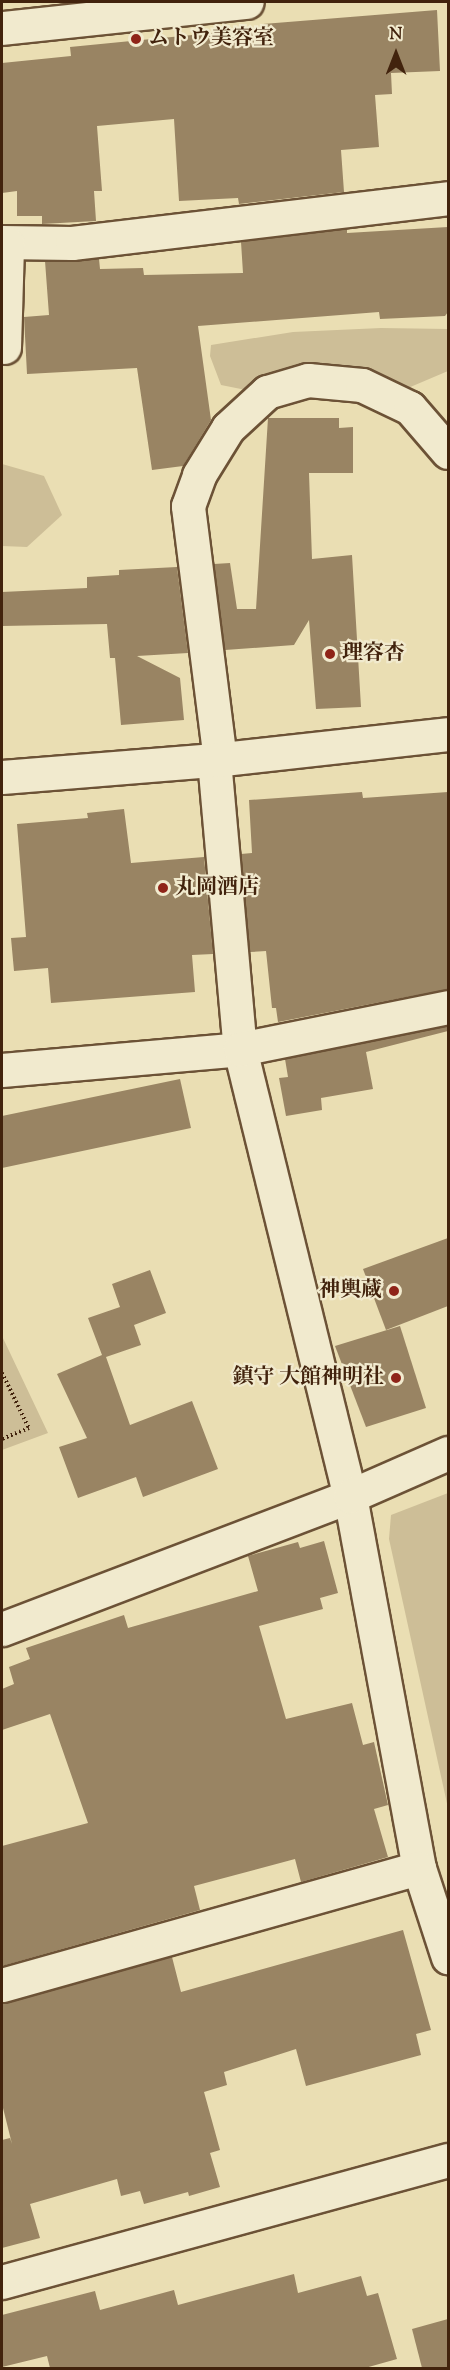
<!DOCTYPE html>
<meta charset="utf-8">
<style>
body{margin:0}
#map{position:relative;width:450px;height:2370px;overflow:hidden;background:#eadeb3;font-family:"Sorts Mill Goudy","Noto Serif JP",serif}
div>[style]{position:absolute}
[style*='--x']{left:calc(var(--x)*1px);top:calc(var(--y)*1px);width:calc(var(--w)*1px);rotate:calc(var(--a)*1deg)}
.green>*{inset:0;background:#cdbe97}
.building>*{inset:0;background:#998463}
.path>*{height:4px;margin-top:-2px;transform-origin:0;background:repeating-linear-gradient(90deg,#42230d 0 1.5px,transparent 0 4.5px)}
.roads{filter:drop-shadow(2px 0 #6c5236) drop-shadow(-2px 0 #6c5236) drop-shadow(0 2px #6c5236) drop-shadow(0 -2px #6c5236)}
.minor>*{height:33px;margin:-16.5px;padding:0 16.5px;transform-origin:16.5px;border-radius:16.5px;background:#f1eace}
.dots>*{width:16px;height:16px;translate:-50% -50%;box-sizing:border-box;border:3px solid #f1eace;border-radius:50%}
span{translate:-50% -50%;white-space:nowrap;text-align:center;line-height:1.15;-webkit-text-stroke:4.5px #f1eace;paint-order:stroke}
.poi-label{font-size:21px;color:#42230d;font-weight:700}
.left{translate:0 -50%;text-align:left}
.right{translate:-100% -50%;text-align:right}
.frame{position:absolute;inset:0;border:3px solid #42230d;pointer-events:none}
.north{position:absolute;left:366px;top:24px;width:60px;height:60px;-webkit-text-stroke:4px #f1eace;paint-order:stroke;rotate:0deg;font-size:16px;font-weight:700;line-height:24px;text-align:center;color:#42230d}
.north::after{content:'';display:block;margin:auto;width:21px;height:27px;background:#42230d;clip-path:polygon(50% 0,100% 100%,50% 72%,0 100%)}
</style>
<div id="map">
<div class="green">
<div style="clip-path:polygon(381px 328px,448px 329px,448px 371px,408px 388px,351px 373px,246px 390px,221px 385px,210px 356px,211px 345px,293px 332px)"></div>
<div style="clip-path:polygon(2px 464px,44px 476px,62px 515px,27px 547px,2px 546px)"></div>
<div style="clip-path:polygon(2px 1336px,48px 1433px,2px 1450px,2px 1335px)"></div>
<div style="clip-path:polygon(448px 1493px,448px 1808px,389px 1539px,391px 1515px)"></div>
</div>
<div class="building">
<div style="clip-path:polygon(437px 10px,440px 71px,391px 73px,392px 94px,375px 95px,379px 147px,341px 150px,344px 192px,239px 204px,238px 198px,179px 201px,174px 119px,97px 126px,102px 191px,94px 191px,96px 221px,42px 224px,42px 216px,17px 216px,17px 191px,2px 193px,2px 63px,71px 56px,70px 47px,263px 28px,263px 24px)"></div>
<div style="clip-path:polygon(448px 227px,448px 312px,445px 316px,380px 319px,379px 312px,198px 326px,211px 420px,183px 466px,152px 470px,137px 368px,27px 374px,24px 317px,49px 315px,45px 261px,99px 259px,100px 269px,143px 268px,144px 275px,243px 273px,241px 242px,347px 229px,347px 233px)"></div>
<div style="clip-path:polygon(268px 418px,339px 418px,339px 428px,353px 427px,353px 473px,309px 473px,312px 559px,352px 555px,361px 707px,316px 709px,309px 620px,294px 645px,225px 650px,214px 564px,230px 563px,237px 609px,256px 609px)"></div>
<div style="clip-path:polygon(177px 567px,188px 653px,137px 656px,180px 678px,184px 720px,121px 725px,115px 658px,110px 658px,107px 624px,2px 626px,2px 592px,87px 588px,87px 577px,119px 575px,119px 570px)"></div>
<div style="clip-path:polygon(362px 792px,363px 798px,448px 792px,448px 989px,278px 1022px,276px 1008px,272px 1008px,266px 951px,250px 952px,241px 854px,252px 853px,249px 800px)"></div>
<div style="clip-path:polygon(124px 809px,131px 863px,204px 857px,213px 954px,192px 955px,195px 992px,51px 1003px,48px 968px,14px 971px,11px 938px,26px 937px,17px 824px,88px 818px,87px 813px)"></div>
<div style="clip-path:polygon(448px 1026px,448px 1031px,366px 1052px,373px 1089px,321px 1098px,322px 1110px,286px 1116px,279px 1078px,288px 1077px,285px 1059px)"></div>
<div style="clip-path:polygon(180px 1079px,191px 1128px,2px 1168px,2px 1116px)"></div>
<div style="clip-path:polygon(448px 1238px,448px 1306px,386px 1330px,363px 1269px)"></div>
<div style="clip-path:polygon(150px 1270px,166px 1313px,134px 1325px,141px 1345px,106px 1357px,130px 1425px,192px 1401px,218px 1469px,143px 1497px,136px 1477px,78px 1498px,59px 1447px,87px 1438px,57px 1374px,102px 1355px,88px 1318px,120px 1307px,112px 1284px)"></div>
<div style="clip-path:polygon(400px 1326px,426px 1408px,366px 1427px,335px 1346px)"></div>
<div style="clip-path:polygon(324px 1541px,338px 1593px,320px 1598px,323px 1609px,259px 1626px,286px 1719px,352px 1703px,363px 1745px,374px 1742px,388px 1805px,374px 1809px,388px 1857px,301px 1882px,295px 1859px,194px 1886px,200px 1910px,2px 1966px,2px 1846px,88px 1823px,50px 1714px,2px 1730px,2px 1689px,14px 1684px,9px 1667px,30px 1659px,26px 1648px,124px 1615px,128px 1628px,258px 1591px,248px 1556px,298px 1542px,300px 1548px)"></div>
<div style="clip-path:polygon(403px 1930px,431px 2030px,416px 2034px,421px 2055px,306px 2086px,296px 2049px,224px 2072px,227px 2085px,204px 2092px,220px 2150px,210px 2153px,220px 2187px,189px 2196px,188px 2192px,144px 2204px,140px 2191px,121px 2196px,117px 2179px,30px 2204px,40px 2238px,2px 2248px,2px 2140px,10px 2138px,12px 2144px,2px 2104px,2px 2003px,172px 1957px,181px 1992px)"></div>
<div style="clip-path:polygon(294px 2274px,298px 2293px,361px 2276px,367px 2296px,378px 2293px,397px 2359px,365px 2368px,50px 2368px,47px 2356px,2px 2367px,2px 2315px,95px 2291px,100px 2310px,174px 2290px,178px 2305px)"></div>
<div style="clip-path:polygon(448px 2319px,448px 2368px,422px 2368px,412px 2329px)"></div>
</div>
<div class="path">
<div style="--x:2;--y:1373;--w:61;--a:63.9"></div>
<div style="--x:29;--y:1428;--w:29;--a:158"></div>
</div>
<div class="roads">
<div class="minor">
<div style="--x:2;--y:28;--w:246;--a:-6.1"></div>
<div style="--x:2;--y:242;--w:70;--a:0.8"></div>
<div style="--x:72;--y:243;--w:379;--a:-6.8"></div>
<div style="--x:4;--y:347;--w:104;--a:-88.3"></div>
<div style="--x:214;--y:760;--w:290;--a:84.9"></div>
<div style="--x:240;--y:1049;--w:460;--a:76.2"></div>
<div style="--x:350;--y:1496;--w:378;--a:79.5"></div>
<div style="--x:419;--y:1868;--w:94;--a:72"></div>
<div style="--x:220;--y:760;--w:256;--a:-97.2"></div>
<div style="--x:188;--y:506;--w:33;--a:-70"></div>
<div style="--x:199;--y:475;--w:55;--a:-58.3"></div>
<div style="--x:228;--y:428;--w:53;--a:-42.7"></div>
<div style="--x:267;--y:392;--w:43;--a:-16.3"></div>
<div style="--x:308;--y:380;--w:54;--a:5.3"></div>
<div style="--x:362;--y:385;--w:53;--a:25.6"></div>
<div style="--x:410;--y:408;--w:58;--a:49.2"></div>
<div style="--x:2;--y:777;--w:213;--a:-4.6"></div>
<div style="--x:214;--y:760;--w:235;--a:-6.3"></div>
<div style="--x:2;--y:1070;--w:239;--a:-5"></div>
<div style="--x:240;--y:1049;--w:212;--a:-11.4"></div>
<div style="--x:2;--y:1629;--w:373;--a:-20.9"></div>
<div style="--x:350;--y:1496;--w:107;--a:-23.7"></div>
<div style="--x:2;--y:1985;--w:433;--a:-15.7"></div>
<div style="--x:2;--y:2282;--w:462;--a:-15.3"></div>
</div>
</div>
<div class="dots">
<div style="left:136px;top:39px;background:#8f2418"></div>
<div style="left:330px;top:654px;background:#8f2418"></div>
<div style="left:163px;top:888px;background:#8f2418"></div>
<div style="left:394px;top:1291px;background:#8f2418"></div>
<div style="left:396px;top:1378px;background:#8f2418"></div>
</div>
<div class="poi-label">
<span class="left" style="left:148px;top:39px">ムトウ美容室</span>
<span class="left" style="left:342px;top:654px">理容杏</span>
<span class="left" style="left:175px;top:888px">丸岡酒店</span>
<span class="right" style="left:382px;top:1291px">神輿蔵</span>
<span class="right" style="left:384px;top:1378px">鎮守 大館神明社</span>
</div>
<div class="frame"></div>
<div class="north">N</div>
</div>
